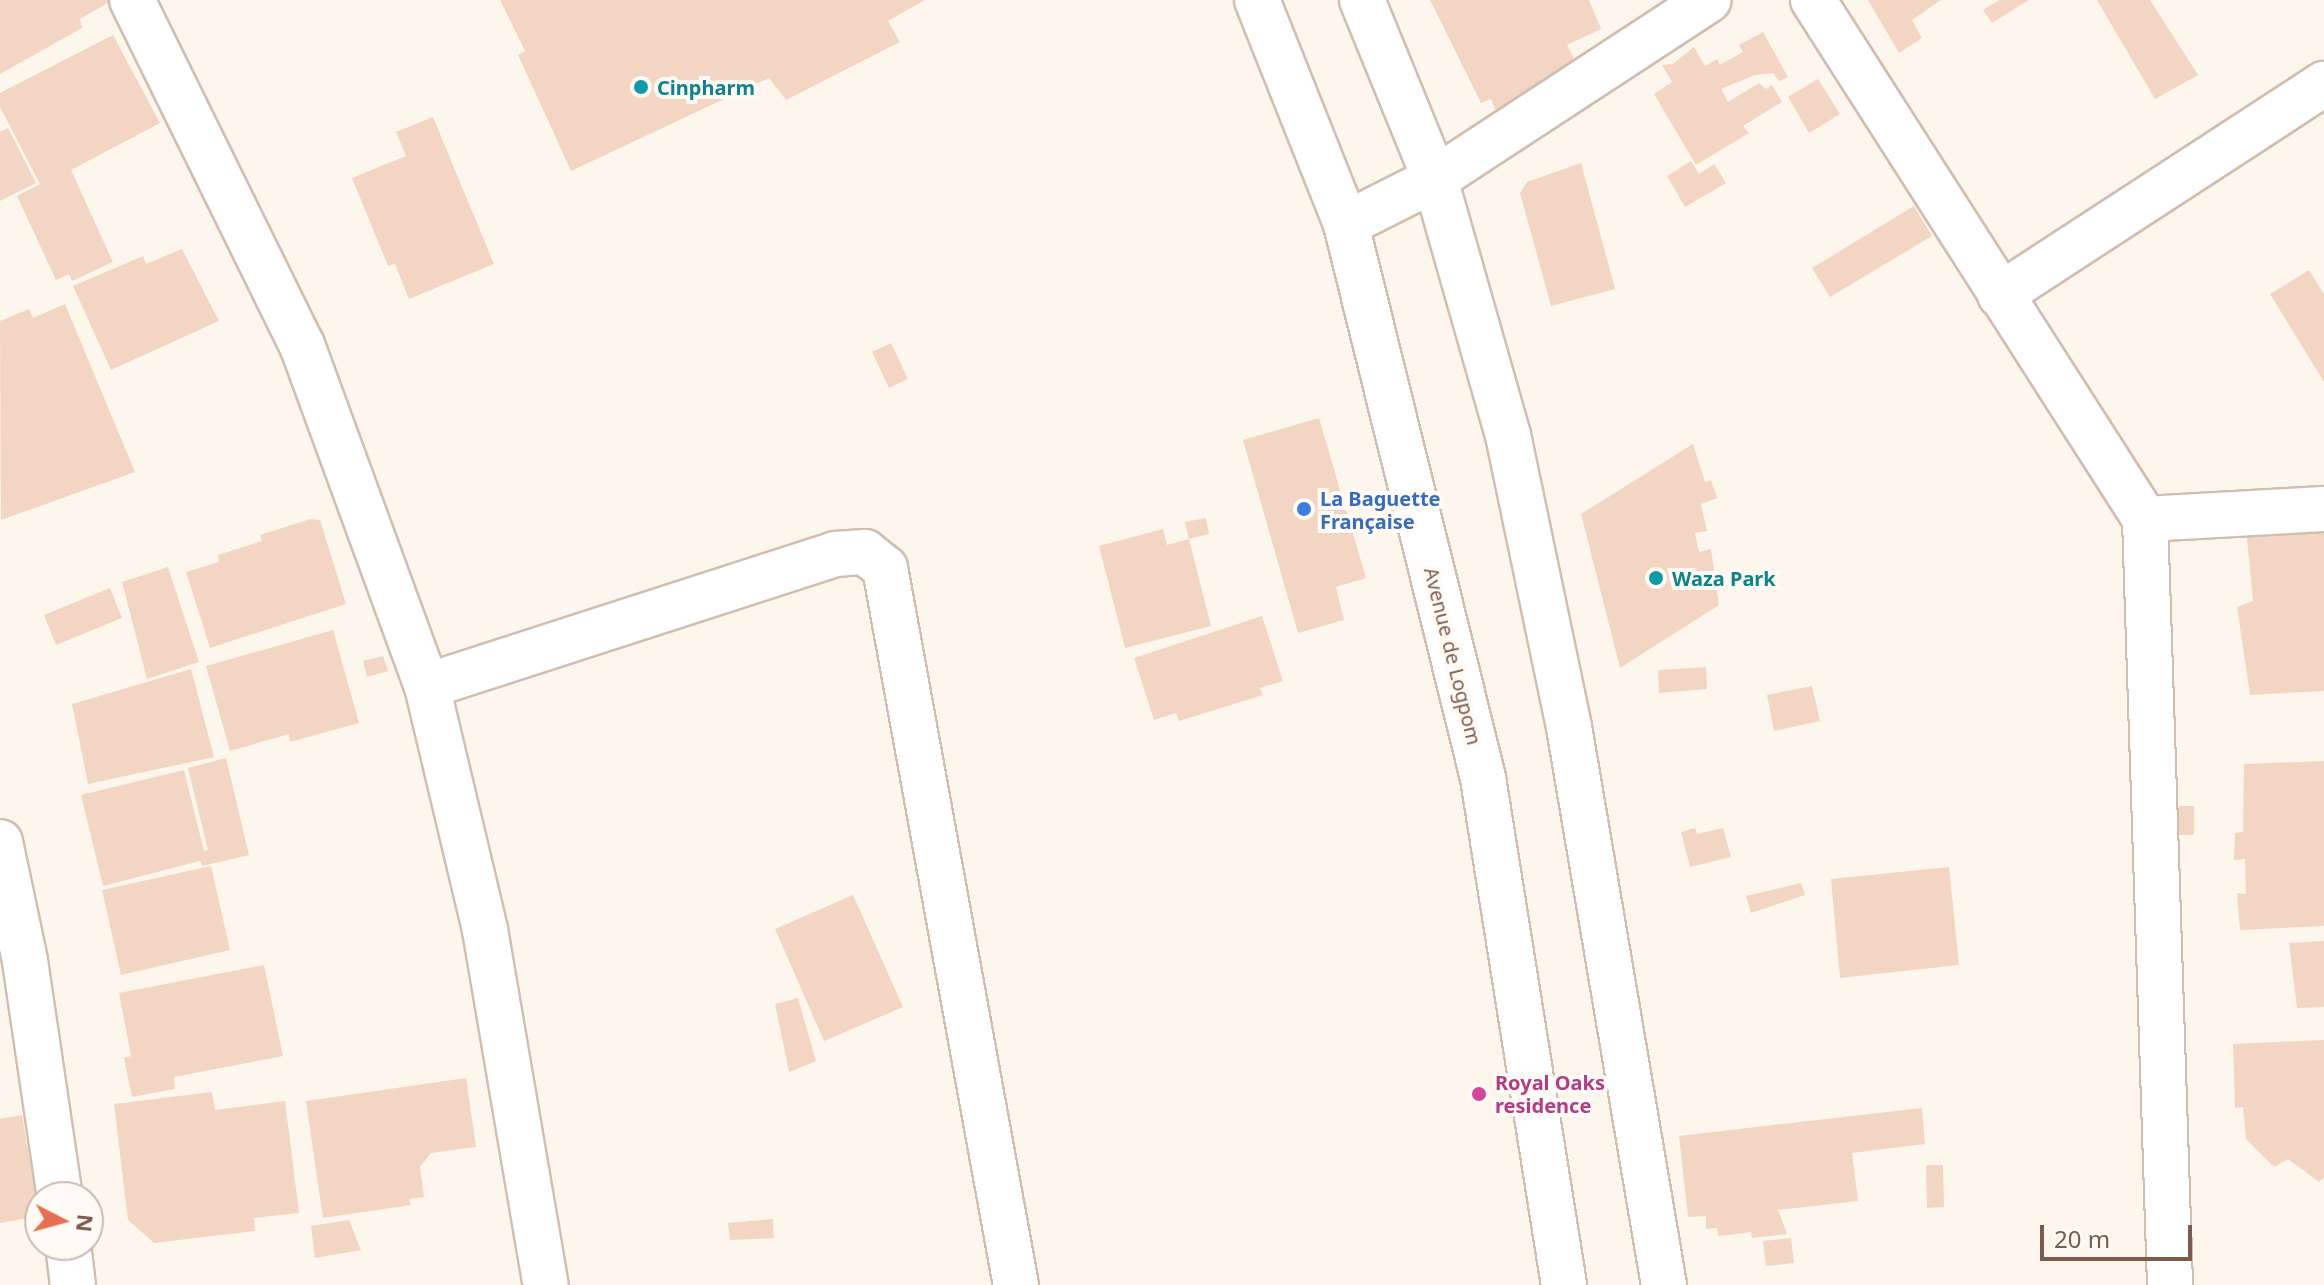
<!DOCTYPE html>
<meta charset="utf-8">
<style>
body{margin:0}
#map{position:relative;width:2324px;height:1285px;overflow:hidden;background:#fdf6ec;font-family:"Noto Sans",sans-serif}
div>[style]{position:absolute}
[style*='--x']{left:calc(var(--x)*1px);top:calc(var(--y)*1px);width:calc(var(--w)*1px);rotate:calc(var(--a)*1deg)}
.building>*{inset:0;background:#f3d5c3}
.roads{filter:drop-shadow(2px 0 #d1beb0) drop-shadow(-2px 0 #d1beb0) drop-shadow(0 2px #d1beb0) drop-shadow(0 -2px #d1beb0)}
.minor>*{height:44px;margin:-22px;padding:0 22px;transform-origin:22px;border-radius:22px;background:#fff}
.secondary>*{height:44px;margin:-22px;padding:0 22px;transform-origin:22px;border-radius:22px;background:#fff}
.dots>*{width:22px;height:22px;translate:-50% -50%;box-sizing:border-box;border:4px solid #fffaf3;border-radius:50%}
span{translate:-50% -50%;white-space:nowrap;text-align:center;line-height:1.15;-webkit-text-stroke:8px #fffaf3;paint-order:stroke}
.culture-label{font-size:20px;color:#0d838f;font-weight:700}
.left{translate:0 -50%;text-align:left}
.shop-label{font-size:20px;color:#366cbe;font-weight:700}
.street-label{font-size:20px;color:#7a5c4d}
.hotel-label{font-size:20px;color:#b23c85;font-weight:700}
.north{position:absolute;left:24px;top:1181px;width:80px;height:80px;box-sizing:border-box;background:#fffaf3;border:2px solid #cabbb1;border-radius:50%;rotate:96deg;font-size:22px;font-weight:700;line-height:32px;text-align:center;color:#7a5c4d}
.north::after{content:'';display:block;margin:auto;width:28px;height:36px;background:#e76f51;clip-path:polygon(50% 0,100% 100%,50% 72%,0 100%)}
.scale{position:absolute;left:2040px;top:1225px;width:152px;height:36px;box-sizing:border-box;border:4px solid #7a5c4d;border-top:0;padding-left:10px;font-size:24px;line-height:28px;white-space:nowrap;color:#7a5c4d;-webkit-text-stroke:6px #fffaf3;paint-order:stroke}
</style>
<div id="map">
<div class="building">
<div style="clip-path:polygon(0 0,113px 0,80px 19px,82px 28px,0 74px)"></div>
<div style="clip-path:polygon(500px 0,925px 0,888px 21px,900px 42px,786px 100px,769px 78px,571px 171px,518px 55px,525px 51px)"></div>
<div style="clip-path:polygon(1430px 0,1589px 0,1601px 29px,1567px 45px,1582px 74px,1496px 111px,1491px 99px,1481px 103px)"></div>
<div style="clip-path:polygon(1868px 0,1941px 0,1912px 20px,1922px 38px,1899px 53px)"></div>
<div style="clip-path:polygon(1999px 0,2029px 0,1992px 23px,1983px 10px)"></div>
<div style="clip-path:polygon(2097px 0,2150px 0,2198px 75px,2155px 99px)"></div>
<div style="clip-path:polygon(1763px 32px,1788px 77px,1779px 81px,1773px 73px,1755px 75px,1721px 89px,1728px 102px,1759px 83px,1766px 89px,1772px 85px,1782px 102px,1743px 126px,1749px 133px,1696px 165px,1654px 94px,1672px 82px,1662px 65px,1673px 64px,1694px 47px,1705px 66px,1717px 59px,1720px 65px,1743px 52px,1739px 45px)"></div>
<div style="clip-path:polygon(113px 35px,160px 123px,71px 170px,113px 262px,72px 281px,69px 274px,56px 280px,17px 196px,40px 184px,0 107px,0 93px)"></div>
<div style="clip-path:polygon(1818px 79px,1840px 114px,1809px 133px,1788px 97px)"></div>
<div style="clip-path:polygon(433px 117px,494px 264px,409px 299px,395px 264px,388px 266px,352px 178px,406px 156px,396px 132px)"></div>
<div style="clip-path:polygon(8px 128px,36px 183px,0 201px,0 132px)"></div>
<div style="clip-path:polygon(1691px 161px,1699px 174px,1714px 164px,1726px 183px,1685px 207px,1667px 176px)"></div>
<div style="clip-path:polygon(1581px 163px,1615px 289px,1551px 306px,1520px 193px,1527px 182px)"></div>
<div style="clip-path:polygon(1914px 206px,1932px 236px,1830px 297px,1812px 268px)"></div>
<div style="clip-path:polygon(182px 249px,219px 321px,111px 370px,73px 286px,143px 256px,146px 264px)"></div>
<div style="clip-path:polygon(2309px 270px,2324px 294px,2324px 382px,2270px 294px)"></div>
<div style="clip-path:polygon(65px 304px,135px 472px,1px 520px,0 321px,29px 309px,33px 318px)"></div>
<div style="clip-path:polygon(891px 343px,908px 379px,889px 388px,872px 352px)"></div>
<div style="clip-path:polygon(1319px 418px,1366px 578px,1336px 587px,1344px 620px,1298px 633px,1243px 440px)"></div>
<div style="clip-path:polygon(1693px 444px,1705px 482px,1711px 480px,1717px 498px,1701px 504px,1707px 531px,1695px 533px,1699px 552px,1711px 549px,1719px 605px,1620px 668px,1581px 514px)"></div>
<div style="clip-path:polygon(1206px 518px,1209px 534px,1189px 539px,1185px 522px)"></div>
<div style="clip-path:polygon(311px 519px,320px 520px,346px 604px,210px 648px,186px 572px,219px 562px,218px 555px,262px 541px,260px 535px)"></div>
<div style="clip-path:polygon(2324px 520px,2324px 691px,2250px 695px,2237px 607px,2253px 601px,2246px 529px)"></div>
<div style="clip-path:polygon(1163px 529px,1167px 545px,1189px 539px,1211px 626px,1125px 648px,1099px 546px)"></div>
<div style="clip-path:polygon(168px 567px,199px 662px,147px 679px,122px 582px)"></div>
<div style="clip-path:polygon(110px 588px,122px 618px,56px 645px,44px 615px)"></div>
<div style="clip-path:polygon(1262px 616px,1283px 681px,1260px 688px,1263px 695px,1179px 721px,1176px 713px,1154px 720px,1134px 658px)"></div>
<div style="clip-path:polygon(333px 630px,359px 723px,290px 742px,289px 734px,230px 751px,206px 666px)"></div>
<div style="clip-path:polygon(383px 656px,388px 671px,367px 677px,363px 661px)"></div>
<div style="clip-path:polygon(1706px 667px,1707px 689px,1659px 693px,1658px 670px)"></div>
<div style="clip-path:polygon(191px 669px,214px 757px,88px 784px,72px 704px)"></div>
<div style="clip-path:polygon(1812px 686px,1820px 721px,1774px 731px,1767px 695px)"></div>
<div style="clip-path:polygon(226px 758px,249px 855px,202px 866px,200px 861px,103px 886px,81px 795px,184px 770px,204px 851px,208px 850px,188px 768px)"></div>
<div style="clip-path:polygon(2324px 761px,2324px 926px,2240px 930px,2237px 893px,2246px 894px,2245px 859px,2234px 860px,2235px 833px,2243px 832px,2244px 764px)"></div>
<div style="clip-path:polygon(2179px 806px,2194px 806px,2194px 835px,2179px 835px)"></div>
<div style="clip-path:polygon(1695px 828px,1697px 834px,1723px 828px,1731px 857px,1690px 867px,1681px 832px)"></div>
<div style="clip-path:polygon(211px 866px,230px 950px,121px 975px,102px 890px)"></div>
<div style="clip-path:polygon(1949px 867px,1959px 965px,1840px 978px,1831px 879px)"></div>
<div style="clip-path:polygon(1801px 883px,1805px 895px,1751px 913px,1746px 896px)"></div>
<div style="clip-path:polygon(853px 895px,903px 1007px,824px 1041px,775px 929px)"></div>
<div style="clip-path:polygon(2324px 941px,2324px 1007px,2297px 1008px,2289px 943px)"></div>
<div style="clip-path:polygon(264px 965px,283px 1056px,174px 1077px,175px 1089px,132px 1097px,124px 1058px,131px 1056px,119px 993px)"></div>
<div style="clip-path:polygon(798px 998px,816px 1061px,789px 1072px,775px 1004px)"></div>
<div style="clip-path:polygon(2324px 1040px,2324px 1177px,2319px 1182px,2288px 1159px,2274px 1167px,2246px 1139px,2243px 1107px,2235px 1108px,2233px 1044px)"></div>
<div style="clip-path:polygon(466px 1078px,476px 1147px,431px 1153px,420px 1167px,424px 1197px,409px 1199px,411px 1205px,323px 1218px,306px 1101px)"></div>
<div style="clip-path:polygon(212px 1092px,215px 1110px,285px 1101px,299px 1213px,254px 1218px,255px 1231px,154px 1243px,128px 1220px,114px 1104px)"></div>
<div style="clip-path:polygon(1922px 1108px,1925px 1144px,1852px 1153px,1858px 1201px,1778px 1210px,1787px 1234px,1752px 1238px,1751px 1232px,1718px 1236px,1717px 1228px,1706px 1229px,1706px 1216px,1688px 1217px,1679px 1136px)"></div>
<div style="clip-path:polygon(22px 1115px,39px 1216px,0 1223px,0 1119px)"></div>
<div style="clip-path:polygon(1926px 1165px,1943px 1165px,1944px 1207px,1927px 1208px)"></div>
<div style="clip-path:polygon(773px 1219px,774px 1238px,730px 1240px,728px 1223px)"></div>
<div style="clip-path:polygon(349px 1220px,361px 1250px,315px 1258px,311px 1226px)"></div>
<div style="clip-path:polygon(1791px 1238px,1794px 1263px,1766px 1266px,1763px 1241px)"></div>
</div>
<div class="roads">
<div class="minor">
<div style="--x:132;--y:0;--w:385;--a:63.8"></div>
<div style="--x:302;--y:345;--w:363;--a:69.9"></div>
<div style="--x:427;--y:686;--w:251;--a:76.6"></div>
<div style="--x:485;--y:930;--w:360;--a:80.3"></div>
<div style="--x:1813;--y:0;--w:616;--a:57.39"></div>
<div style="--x:2145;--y:519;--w:766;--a:88.13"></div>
<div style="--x:1346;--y:224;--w:100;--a:-26.8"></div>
<div style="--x:1435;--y:179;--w:327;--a:-33.2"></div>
<div style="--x:2000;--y:295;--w:387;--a:-33.1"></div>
<div style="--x:2145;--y:519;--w:179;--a:-3.2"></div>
<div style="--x:427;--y:686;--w:429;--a:-17.9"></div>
<div style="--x:835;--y:554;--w:30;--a:-4"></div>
<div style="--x:865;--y:552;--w:26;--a:39"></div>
<div style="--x:885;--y:568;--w:729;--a:79.65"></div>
<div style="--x:0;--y:842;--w:122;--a:78.1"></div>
<div style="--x:25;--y:961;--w:239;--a:81.6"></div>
<div style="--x:68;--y:1245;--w:40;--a:82.9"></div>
</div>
<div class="secondary">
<div style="--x:1257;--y:0;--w:241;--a:68.3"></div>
<div style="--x:1346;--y:224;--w:571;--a:76.11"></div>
<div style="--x:1483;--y:778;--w:513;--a:80.92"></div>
<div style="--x:1362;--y:0;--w:193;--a:67.8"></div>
<div style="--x:1435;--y:179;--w:266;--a:74.1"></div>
<div style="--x:1508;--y:435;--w:298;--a:78.2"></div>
<div style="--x:1569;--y:727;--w:566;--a:80.34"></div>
</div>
</div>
<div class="dots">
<div style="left:641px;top:87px;background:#0f9aa8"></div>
<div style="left:1304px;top:509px;background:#3f7fe0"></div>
<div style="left:1656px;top:578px;background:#0f9aa8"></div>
<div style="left:1479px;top:1094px;background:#d1479c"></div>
</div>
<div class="culture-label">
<span class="left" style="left:657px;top:87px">Cinpharm</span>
<span class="left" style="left:1672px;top:578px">Waza Park</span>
</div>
<div class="shop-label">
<span class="left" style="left:1320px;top:510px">La Baguette<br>Française</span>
</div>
<div class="street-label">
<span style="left:1453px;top:656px;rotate:76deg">Avenue de Logpom</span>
</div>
<div class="hotel-label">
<span class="left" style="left:1495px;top:1094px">Royal Oaks<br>residence</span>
</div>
<div class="north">N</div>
<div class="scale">20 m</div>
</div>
